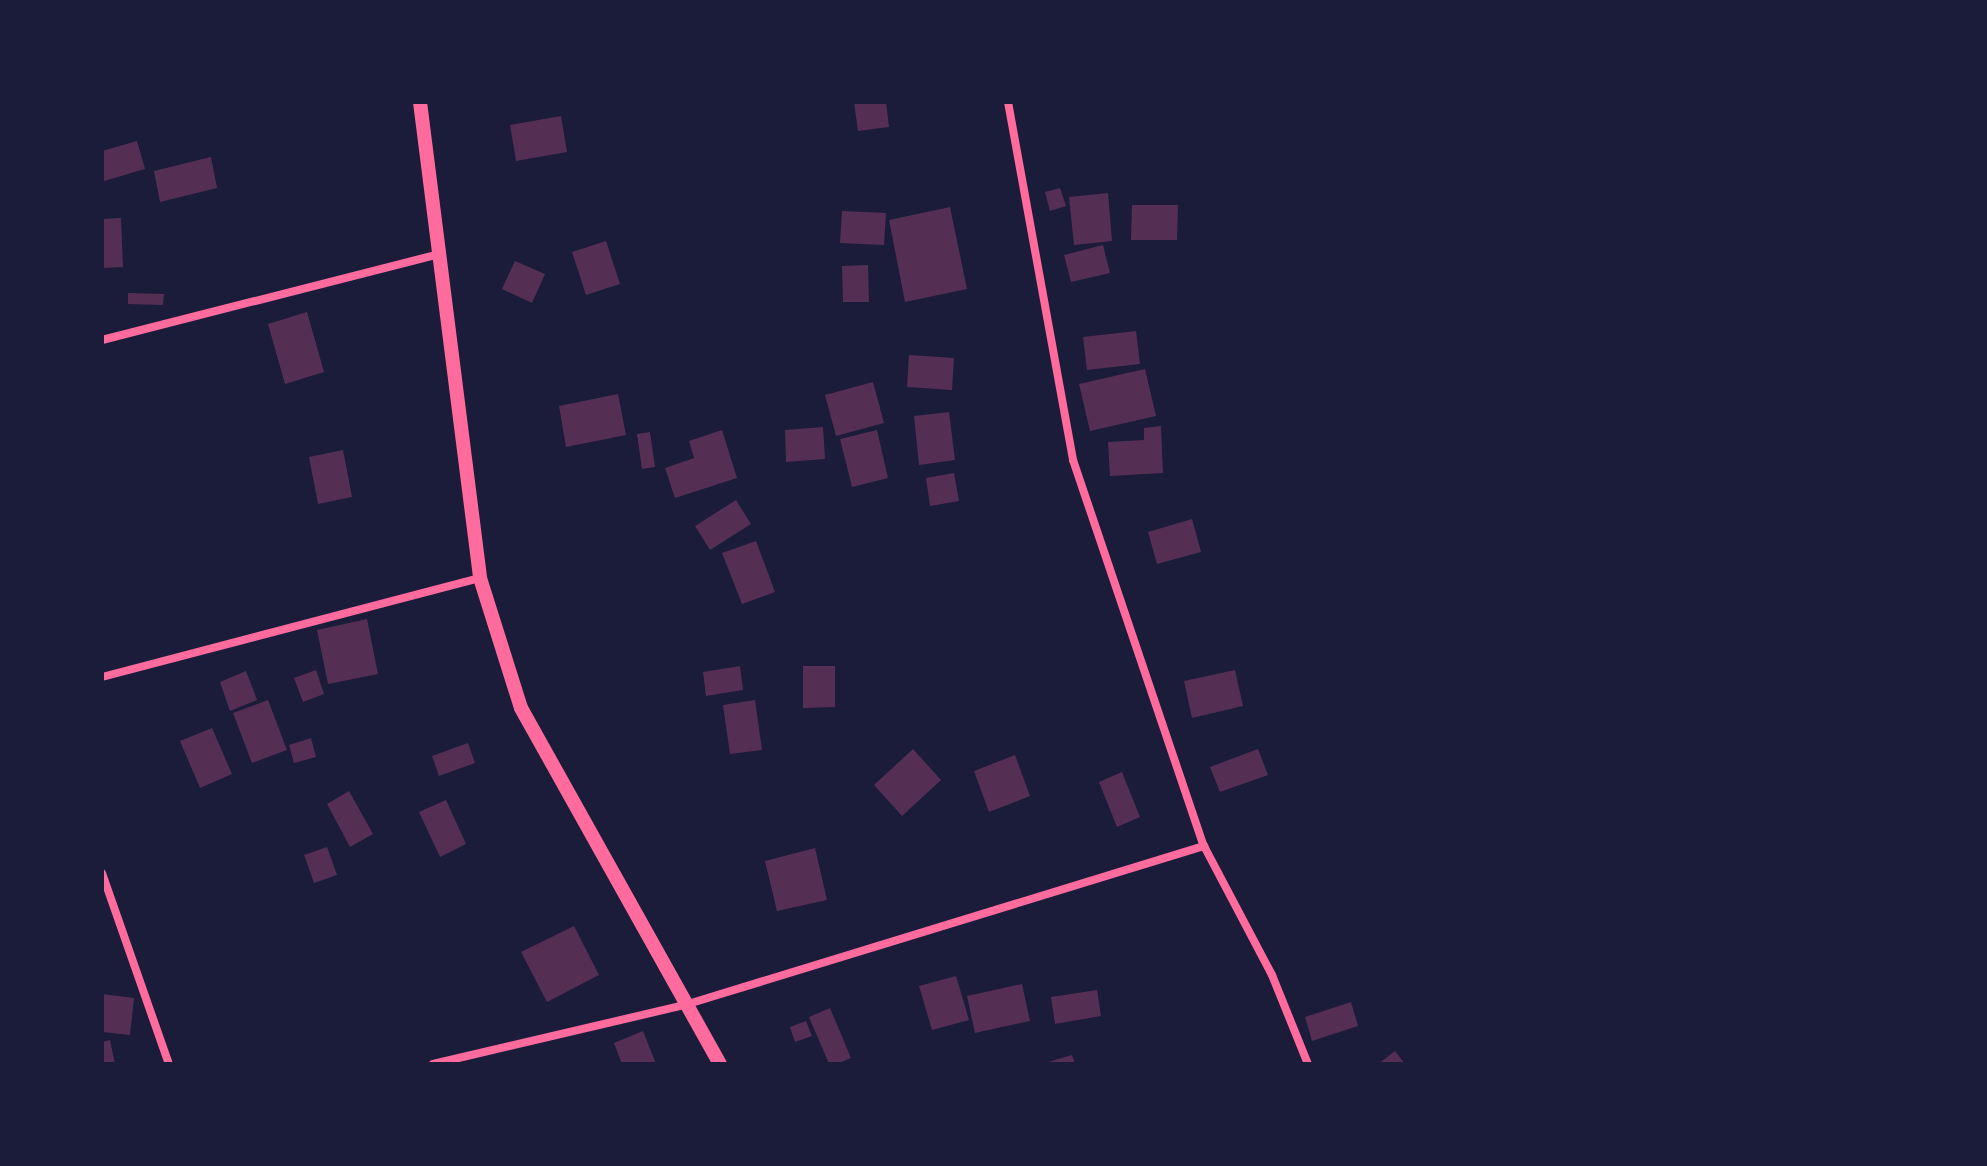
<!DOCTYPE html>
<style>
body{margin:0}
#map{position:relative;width:1987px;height:1166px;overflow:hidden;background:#1b1b3a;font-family:"Titillium Web",sans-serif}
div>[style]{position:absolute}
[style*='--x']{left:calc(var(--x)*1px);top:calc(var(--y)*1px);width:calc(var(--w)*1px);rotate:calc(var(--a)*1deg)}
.building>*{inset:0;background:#542f53}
.minor>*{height:8px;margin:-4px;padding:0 4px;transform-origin:4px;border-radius:4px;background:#ff6b9d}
.tertiary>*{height:14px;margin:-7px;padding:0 7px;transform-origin:7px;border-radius:7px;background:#ff6b9d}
span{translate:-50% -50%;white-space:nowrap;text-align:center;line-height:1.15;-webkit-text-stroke:6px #1b1b3a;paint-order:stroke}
.frame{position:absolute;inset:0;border:104px solid #1b1b3a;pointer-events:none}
</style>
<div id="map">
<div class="building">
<div style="clip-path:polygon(854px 102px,886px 102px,889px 127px,858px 131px)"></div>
<div style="clip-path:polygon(561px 116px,567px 152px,516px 161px,510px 125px)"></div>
<div style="clip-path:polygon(137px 141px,145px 169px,104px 181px,102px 151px)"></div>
<div style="clip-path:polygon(211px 157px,217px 188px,160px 202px,154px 171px)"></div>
<div style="clip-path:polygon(1060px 188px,1066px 206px,1050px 211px,1045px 192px)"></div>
<div style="clip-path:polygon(1108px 193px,1112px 241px,1074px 245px,1069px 197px)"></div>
<div style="clip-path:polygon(1132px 205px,1178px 205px,1177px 240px,1131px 240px)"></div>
<div style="clip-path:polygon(950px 207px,967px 289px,905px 302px,889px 220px)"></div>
<div style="clip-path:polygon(842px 211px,886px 213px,884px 245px,840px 243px)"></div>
<div style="clip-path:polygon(121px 218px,123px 267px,102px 268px,102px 219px)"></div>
<div style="clip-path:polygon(606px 241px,620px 284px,586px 295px,572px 252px)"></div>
<div style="clip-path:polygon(1103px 245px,1110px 273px,1071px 282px,1064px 255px)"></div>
<div style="clip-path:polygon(515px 261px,545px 274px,532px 303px,502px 289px)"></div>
<div style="clip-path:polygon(868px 265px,869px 302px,843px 302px,842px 266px)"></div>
<div style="clip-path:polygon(128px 293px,164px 294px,163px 305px,128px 304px)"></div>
<div style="clip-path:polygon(307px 312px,324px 372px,285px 384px,268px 324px)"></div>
<div style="clip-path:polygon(1136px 331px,1140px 364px,1087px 370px,1083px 337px)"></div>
<div style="clip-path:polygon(909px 355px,954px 358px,952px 390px,907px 387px)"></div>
<div style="clip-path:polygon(1145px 369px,1156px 416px,1090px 431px,1079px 384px)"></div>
<div style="clip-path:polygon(873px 382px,884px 423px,836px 436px,825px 395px)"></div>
<div style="clip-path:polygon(618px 394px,626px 435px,566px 447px,559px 406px)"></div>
<div style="clip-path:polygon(949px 412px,955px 460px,919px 465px,914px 416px)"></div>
<div style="clip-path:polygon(1161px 426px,1163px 473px,1110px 476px,1108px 442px,1144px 440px,1144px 428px)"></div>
<div style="clip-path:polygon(823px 427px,825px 459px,786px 462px,785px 430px)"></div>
<div style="clip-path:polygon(722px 430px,737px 478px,675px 498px,665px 468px,694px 458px,689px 441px)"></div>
<div style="clip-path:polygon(877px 430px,888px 478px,852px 487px,840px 439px)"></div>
<div style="clip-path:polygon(650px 432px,655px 467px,642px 469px,637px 434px)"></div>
<div style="clip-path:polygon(343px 450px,352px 497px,318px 504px,309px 457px)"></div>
<div style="clip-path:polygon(954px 473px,959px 501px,930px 506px,926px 478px)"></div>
<div style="clip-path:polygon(736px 500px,751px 524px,710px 550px,695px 526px)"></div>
<div style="clip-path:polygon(1192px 519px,1201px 552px,1157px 564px,1148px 532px)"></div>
<div style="clip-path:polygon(756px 541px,775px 592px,742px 604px,722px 553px)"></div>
<div style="clip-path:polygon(367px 619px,378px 674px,328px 684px,317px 630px)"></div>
<div style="clip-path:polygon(740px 666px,743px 690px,706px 696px,703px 672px)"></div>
<div style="clip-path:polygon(803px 666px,835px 666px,835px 707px,803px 708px)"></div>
<div style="clip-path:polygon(316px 670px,324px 694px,303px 702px,294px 678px)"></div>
<div style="clip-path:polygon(1235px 670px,1243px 706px,1192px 718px,1184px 681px)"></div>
<div style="clip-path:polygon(246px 671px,257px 700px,230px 711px,220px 682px)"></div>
<div style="clip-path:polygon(268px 700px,287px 750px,252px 763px,233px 713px)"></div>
<div style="clip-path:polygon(755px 700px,762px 750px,730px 754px,723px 705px)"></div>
<div style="clip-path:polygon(212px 728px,232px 774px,200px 788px,180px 741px)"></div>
<div style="clip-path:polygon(311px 738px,316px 757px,294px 763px,289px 745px)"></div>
<div style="clip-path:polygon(468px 743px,475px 763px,439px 776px,432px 756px)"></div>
<div style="clip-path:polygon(913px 749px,941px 780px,902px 816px,874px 785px)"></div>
<div style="clip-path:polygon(1258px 749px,1268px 775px,1220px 792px,1210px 767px)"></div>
<div style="clip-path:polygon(1015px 755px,1030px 796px,989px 812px,974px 771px)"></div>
<div style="clip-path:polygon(1122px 772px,1140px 817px,1117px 827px,1099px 782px)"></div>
<div style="clip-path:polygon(349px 791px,373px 834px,350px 847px,327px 804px)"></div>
<div style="clip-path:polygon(446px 800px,466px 844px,440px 857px,419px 812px)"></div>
<div style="clip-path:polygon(327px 847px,337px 875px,314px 883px,304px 855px)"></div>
<div style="clip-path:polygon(815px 848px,827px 900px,777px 911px,765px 861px)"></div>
<div style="clip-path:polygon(574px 926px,599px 975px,547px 1002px,521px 952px)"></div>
<div style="clip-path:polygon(956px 976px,969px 1020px,932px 1030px,919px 986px)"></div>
<div style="clip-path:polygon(1022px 984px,1030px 1021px,975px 1033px,967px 996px)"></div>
<div style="clip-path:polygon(1097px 990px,1101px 1016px,1055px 1024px,1051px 997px)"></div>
<div style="clip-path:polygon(102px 994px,134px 998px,130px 1035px,102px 1032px)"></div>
<div style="clip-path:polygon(1351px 1002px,1358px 1026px,1312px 1041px,1305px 1017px)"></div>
<div style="clip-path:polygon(830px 1008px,851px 1058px,837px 1064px,829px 1064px,809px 1017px)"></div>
<div style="clip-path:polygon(806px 1021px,812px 1036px,795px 1042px,790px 1027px)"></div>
<div style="clip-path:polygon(643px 1031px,656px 1064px,622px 1064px,614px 1043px)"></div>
<div style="clip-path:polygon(110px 1040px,115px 1064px,102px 1064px,102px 1042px)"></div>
<div style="clip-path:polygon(1395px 1051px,1405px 1064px,1378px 1064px)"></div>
<div style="clip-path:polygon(1072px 1055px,1075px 1064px,1045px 1064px,1045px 1063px)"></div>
</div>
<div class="minor">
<div style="--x:1008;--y:102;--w:364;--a:79.7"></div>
<div style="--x:1073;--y:460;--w:408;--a:71.3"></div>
<div style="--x:1204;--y:846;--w:146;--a:62.2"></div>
<div style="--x:1272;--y:975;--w:96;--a:68"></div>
<div style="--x:102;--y:340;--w:349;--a:-14.3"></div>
<div style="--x:102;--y:677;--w:391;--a:-14.7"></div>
<div style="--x:102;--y:873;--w:202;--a:70.7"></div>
<div style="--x:433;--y:1064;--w:262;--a:-13.2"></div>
<div style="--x:688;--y:1004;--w:540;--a:-17.02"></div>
</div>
<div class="tertiary">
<div style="--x:420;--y:102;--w:480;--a:82.8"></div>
<div style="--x:480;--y:578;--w:136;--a:72.5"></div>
<div style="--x:521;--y:708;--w:408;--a:60.8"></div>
</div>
<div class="frame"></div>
</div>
